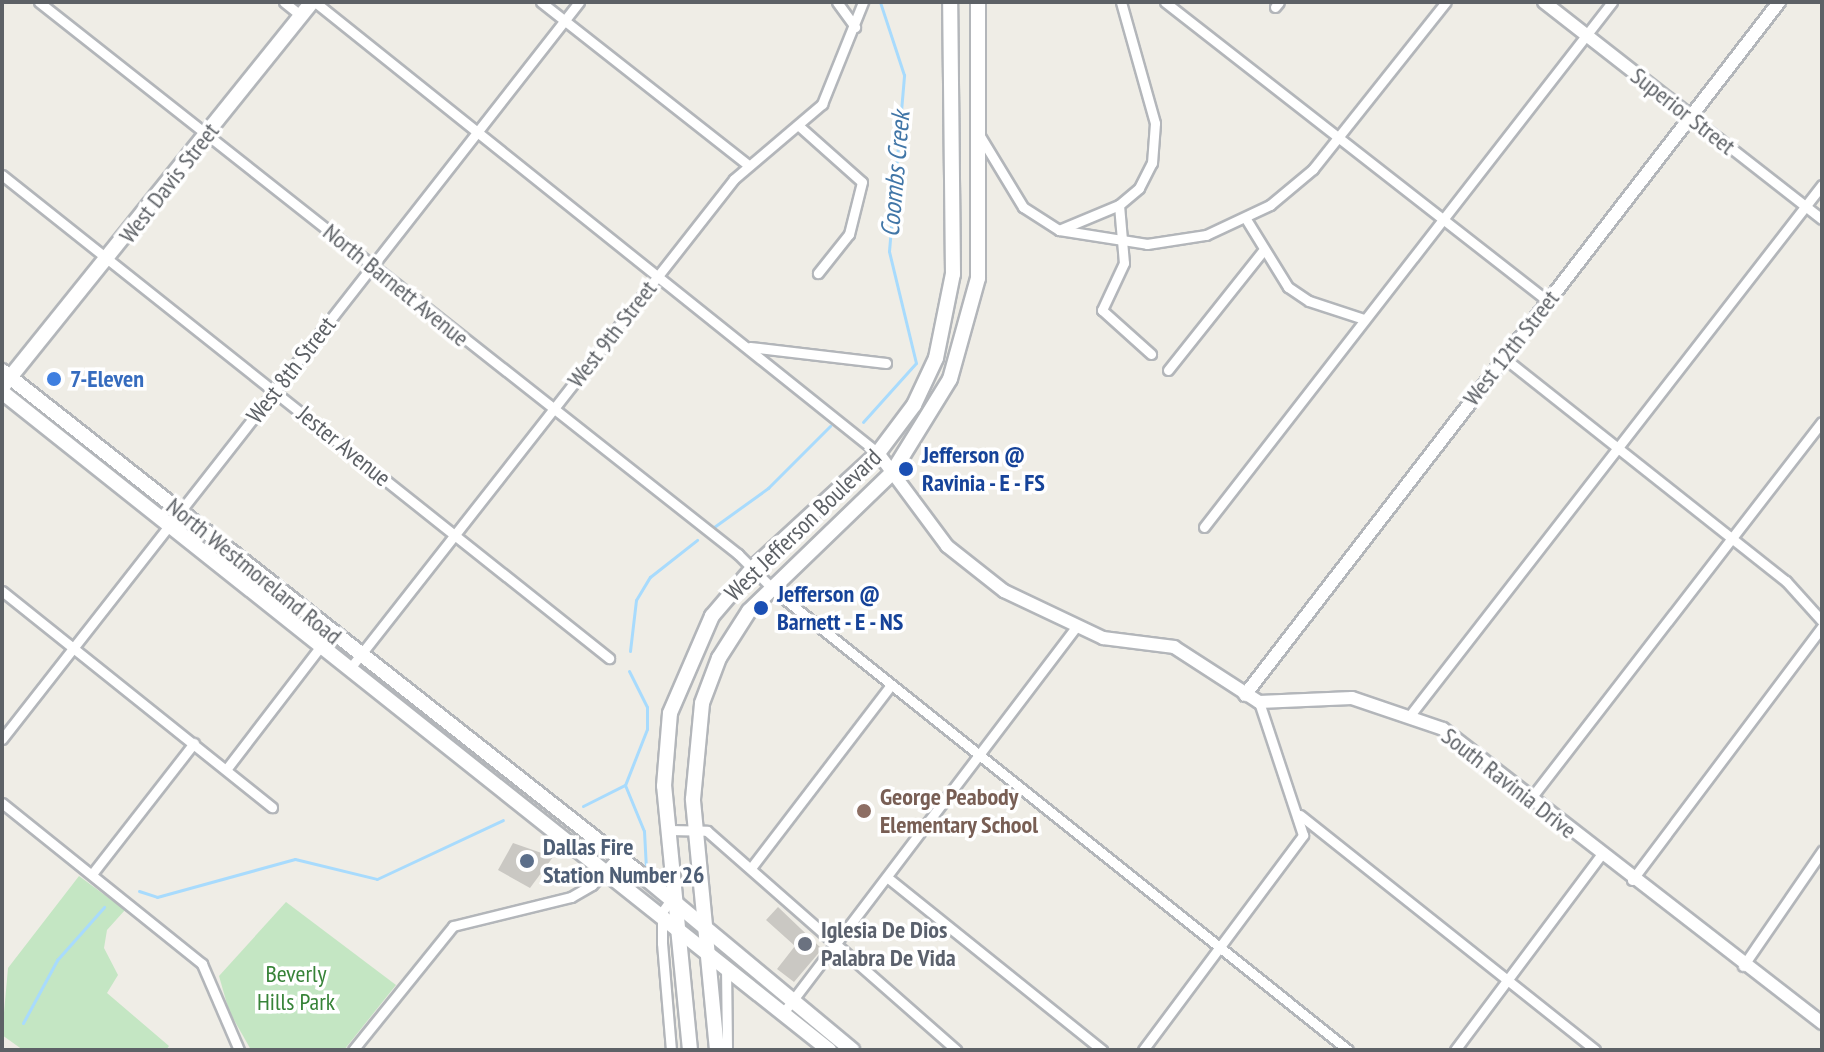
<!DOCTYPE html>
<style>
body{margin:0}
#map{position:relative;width:1824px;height:1052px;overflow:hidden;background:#efede6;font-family:"PT Sans Narrow",sans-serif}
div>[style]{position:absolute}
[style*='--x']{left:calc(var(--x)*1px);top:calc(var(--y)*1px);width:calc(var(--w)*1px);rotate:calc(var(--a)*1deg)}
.green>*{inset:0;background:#c4e6c3}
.stream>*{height:3px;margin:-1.5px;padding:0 1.5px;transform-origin:1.5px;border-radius:1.5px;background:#a8dbfd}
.building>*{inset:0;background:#cac8c3}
.roads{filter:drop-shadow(2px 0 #b3b6ba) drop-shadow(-2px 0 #b3b6ba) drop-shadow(0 2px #b3b6ba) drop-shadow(0 -2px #b3b6ba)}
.minor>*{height:9px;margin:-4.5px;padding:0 4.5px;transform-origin:4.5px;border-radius:4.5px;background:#fff}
.tertiary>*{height:12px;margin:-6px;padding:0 6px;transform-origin:6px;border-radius:6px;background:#fff}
.secondary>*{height:14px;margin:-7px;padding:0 7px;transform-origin:7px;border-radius:7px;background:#fff}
.dots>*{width:22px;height:22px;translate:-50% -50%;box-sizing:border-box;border:4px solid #fff;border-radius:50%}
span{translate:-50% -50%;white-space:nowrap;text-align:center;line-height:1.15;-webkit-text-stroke:7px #fff;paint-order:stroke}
.street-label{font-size:24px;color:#5d6166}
.shop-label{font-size:24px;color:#366cbe;font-weight:700}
.left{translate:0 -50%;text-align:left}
.transit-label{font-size:24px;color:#164399;font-weight:700}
.education-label{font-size:24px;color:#785e54;font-weight:700}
.service-label{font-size:24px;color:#4e5e75;font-weight:700}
.worship-label{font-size:24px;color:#5b616d;font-weight:700}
.park-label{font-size:24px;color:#378338}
.water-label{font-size:26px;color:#4176a7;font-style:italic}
.frame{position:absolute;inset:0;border:4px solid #5d6166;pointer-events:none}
</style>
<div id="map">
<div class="green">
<div style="clip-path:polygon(79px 876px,125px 910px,107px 930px,104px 948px,118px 975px,107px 993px,169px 1046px,166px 1050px,23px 1050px,2px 1035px,8px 968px)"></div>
<div style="clip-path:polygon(286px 902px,396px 985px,344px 1050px,251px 1050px,229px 1011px,219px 976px)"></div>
</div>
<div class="stream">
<div style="--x:863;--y:422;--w:79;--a:-48.1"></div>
<div style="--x:916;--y:363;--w:115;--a:-103.6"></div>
<div style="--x:889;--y:251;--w:177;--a:-85.1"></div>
<div style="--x:904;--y:75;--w:77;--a:-108.2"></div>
<div style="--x:714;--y:527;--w:67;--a:-35.8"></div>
<div style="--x:768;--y:488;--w:88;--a:-45"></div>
<div style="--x:630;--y:651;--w:51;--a:-83.3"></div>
<div style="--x:636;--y:600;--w:27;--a:-59"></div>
<div style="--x:650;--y:577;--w:60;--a:-38.2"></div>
<div style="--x:629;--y:671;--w:40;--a:63.4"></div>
<div style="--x:647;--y:707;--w:22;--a:90"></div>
<div style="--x:647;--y:729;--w:60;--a:111.4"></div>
<div style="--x:625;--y:785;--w:50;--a:67.6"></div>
<div style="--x:644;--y:831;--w:37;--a:87"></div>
<div style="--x:583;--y:806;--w:47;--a:-26.6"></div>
<div style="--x:139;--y:891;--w:19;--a:18"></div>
<div style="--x:157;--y:897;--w:143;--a:-15.4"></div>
<div style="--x:295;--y:859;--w:84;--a:13.7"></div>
<div style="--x:377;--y:879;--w:139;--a:-25.1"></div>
<div style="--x:23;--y:1023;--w:72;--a:-61.6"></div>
<div style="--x:57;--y:960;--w:71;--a:-48.4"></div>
</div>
<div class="building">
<div style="clip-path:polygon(513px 843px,553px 857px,530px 888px,498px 870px)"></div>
<div style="clip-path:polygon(778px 907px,822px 949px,794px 982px,777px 969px,795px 946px,766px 920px)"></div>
</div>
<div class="roads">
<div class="minor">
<div style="--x:39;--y:2;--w:891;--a:38.3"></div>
<div style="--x:738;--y:554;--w:55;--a:45"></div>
<div style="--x:777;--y:593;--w:731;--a:38.67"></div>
<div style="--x:284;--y:2;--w:22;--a:39"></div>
<div style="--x:315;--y:2;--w:721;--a:38.7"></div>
<div style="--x:541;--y:2;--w:263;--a:38.2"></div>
<div style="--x:837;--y:2;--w:31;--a:54"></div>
<div style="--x:1165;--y:2;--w:484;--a:38"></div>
<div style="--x:1275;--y:7;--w:6;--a:-51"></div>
<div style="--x:1690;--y:116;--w:167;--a:38"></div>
<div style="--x:799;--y:126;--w:84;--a:41.6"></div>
<div style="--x:862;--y:182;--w:54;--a:104"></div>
<div style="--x:849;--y:234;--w:50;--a:128.5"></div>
<div style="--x:977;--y:131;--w:89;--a:58.8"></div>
<div style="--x:1023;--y:207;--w:43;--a:32.6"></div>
<div style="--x:1059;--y:230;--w:89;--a:9"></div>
<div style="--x:1147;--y:244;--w:60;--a:-8.7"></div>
<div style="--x:1206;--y:235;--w:71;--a:-25.1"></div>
<div style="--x:1270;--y:205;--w:56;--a:-39.9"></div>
<div style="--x:1313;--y:169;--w:213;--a:-51.5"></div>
<div style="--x:2;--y:175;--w:776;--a:38.51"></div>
<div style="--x:1119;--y:205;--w:58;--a:85.1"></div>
<div style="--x:1124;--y:263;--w:52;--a:115.1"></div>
<div style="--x:1102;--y:310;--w:66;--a:41.9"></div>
<div style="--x:1246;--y:219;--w:80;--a:58.3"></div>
<div style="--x:1288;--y:287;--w:25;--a:34"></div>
<div style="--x:1309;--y:301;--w:58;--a:18.1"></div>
<div style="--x:1059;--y:230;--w:65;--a:-22.6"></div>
<div style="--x:1119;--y:205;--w:26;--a:-40"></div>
<div style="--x:1139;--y:188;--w:28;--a:-63"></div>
<div style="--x:1152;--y:163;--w:40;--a:-85.7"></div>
<div style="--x:1155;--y:123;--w:126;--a:-105.7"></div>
<div style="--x:750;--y:347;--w:137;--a:6.7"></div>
<div style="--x:1503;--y:357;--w:361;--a:38.4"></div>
<div style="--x:1786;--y:581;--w:54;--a:48"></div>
<div style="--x:1168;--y:370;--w:151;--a:-51.5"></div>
<div style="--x:1204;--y:527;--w:665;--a:-52.15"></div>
<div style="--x:2;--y:591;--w:346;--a:38.7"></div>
<div style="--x:351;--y:667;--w:620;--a:-51.87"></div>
<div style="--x:734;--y:179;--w:116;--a:-40.4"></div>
<div style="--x:822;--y:104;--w:110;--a:-68.1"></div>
<div style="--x:1411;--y:714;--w:670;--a:-52.16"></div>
<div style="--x:2;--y:739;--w:936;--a:-51.94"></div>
<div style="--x:228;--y:767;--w:169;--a:-52.5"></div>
<div style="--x:1531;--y:798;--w:475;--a:-52.3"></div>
<div style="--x:2;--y:803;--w:257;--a:38.8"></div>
<div style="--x:202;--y:964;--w:94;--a:66.7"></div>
<div style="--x:1300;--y:815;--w:377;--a:38.5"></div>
<div style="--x:668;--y:830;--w:39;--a:1"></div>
<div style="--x:707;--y:831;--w:332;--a:41.3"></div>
<div style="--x:751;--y:868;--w:230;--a:-52.6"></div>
<div style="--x:92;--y:874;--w:166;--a:-52.1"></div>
<div style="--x:888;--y:878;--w:275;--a:38.8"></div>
<div style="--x:1632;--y:880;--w:316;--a:-53.1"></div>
<div style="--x:670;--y:901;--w:14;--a:126"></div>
<div style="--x:662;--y:912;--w:31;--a:90"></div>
<div style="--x:662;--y:943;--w:107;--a:85.2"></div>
<div style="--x:726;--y:966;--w:84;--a:89.3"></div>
<div style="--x:1743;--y:966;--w:140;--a:-55.5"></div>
<div style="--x:783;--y:1013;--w:486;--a:-52.8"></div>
<div style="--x:353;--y:1050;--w:159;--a:-51.1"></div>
<div style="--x:453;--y:926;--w:122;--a:-13.8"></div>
<div style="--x:571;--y:897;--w:24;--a:-30"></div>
<div style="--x:592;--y:885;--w:38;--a:-48"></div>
<div style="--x:1143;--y:1050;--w:268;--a:-53.3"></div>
<div style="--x:1303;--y:835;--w:140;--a:-108.3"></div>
<div style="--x:1455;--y:1050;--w:244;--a:-53.2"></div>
</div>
<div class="tertiary">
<div style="--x:1544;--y:2;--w:185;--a:38"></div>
<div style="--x:878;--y:453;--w:116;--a:53.4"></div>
<div style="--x:947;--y:546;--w:73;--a:38.3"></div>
<div style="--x:1004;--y:591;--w:110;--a:25.4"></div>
<div style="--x:1103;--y:638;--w:72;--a:7.2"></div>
<div style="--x:1174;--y:647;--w:101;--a:32.9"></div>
<div style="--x:1259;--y:702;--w:93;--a:-2.5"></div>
<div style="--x:1352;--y:698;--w:96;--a:18.8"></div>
<div style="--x:1443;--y:729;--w:480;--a:37.8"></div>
<div style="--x:1245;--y:695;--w:875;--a:-52.38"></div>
</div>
<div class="secondary">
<div style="--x:2;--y:371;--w:822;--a:38.24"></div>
<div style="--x:648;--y:880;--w:266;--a:39.8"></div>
<div style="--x:4;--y:385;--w:491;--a:-51.2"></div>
<div style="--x:2;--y:392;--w:1057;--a:38.51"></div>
<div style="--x:690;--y:1050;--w:265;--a:-95.6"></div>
<div style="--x:664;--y:786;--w:73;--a:-85.3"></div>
<div style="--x:670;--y:713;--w:106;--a:-66.6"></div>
<div style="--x:712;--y:616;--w:63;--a:-49.5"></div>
<div style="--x:753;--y:568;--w:170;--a:-42.6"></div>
<div style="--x:878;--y:453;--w:60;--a:-53.1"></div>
<div style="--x:914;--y:405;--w:52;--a:-64.9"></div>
<div style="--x:936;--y:358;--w:86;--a:-78.6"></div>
<div style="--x:953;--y:274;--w:272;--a:-90.6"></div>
<div style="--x:717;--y:1050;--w:252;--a:-95.5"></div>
<div style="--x:693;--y:799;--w:96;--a:-84.6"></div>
<div style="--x:702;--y:703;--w:48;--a:-69.3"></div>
<div style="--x:719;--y:658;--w:56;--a:-57.4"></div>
<div style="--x:749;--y:611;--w:199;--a:-44"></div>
<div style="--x:892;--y:473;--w:110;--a:-58.3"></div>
<div style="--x:950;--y:379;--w:105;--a:-74.5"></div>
<div style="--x:978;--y:278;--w:276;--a:-90"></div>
</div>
</div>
<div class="dots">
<div style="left:54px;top:379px;background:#3f7fe0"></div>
<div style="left:906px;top:469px;background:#1a4fb4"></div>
<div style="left:761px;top:608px;background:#1a4fb4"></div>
<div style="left:864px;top:811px;background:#8d6e63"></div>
<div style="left:527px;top:861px;background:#5c6f8a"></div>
<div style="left:805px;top:944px;background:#6b7280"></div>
</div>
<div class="street-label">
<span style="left:1683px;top:111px;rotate:38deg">Superior Street</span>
<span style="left:169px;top:183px;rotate:-52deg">West Davis Street</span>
<span style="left:396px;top:285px;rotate:39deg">North Barnett Avenue</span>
<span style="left:612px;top:334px;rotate:-52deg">West 9th Street</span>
<span style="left:1511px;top:348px;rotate:-52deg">West 12th Street</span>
<span style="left:291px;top:370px;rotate:-52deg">West 8th Street</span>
<span style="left:344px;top:446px;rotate:39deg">Jester Avenue</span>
<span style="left:803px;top:525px;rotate:-44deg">West Jefferson Boulevard</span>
<span style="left:254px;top:571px;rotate:39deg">North Westmoreland Road</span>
<span style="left:1509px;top:783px;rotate:38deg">South Ravinia Drive</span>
</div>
<div class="shop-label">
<span class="left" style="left:70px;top:379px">7-Eleven</span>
</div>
<div class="transit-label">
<span class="left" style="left:922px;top:469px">Jefferson @<br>Ravinia - E - FS</span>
<span class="left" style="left:777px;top:608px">Jefferson @<br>Barnett - E - NS</span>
</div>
<div class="education-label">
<span class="left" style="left:880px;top:811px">George Peabody<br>Elementary School</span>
</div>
<div class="service-label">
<span class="left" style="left:543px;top:861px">Dallas Fire<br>Station Number 26</span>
</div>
<div class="worship-label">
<span class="left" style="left:821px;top:944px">Iglesia De Dios<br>Palabra De Vida</span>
</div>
<div class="park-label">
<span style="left:296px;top:988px">Beverly<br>Hills Park</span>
</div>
<div class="water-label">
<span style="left:895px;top:174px;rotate:-85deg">Coombs Creek</span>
</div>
<div class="frame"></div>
</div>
